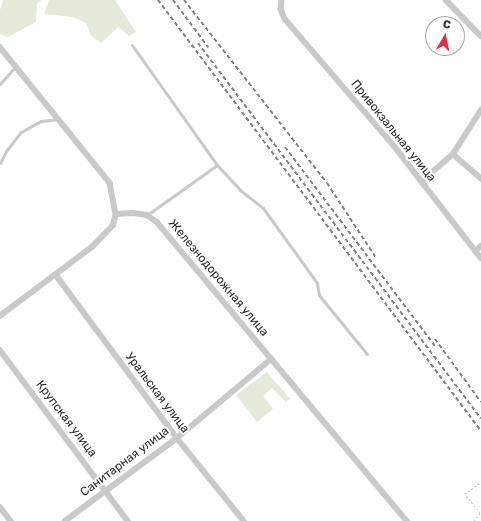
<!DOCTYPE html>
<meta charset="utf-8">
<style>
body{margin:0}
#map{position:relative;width:481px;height:521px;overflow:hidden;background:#fff;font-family:Rubik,sans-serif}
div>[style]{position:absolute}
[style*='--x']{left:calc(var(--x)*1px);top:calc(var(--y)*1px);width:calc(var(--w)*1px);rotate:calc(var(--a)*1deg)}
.green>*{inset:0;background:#e3ead9}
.path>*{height:1px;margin-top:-0.5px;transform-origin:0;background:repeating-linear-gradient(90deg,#c9c9c9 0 2px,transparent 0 4px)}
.lane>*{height:3px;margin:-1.5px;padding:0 1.5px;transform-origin:1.5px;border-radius:1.5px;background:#c9c9c9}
.street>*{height:5.5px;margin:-2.75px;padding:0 2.75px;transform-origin:2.75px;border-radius:2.75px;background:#c9c9c9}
.rail>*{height:2px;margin-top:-1px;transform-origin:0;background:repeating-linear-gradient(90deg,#818181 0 4px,transparent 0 7px)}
span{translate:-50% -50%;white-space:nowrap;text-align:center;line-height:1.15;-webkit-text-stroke:4px #fff;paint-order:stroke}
.street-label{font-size:12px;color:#2c2c2c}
.north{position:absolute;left:425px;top:16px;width:40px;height:40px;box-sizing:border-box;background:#fff;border:1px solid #ababab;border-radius:50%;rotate:9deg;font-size:11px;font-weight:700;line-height:16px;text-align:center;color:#2c2c2c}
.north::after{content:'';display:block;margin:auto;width:14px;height:18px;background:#e13045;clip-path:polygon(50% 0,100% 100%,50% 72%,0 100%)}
</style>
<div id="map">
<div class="green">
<div style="clip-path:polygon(3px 0,41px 0,37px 3px,36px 22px,8px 37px,0 34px,0 10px)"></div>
<div style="clip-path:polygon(49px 0,115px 0,136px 32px,129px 36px,118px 27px,101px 43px,91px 36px,86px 23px,73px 17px,44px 14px)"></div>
<div style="clip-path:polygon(267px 372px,290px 399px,286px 402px,272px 388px,263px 396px,273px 409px,257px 422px,236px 395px)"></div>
</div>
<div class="path">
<div style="--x:474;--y:521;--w:10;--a:-53"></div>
<div style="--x:480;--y:513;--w:24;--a:-128"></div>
<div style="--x:465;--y:494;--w:20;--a:-37"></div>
</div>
<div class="lane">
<div style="--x:132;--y:45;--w:147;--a:54.7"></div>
<div style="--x:217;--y:165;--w:34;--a:47"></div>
<div style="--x:240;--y:190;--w:29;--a:38"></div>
<div style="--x:263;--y:208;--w:92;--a:54.2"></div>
<div style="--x:317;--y:283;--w:12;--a:81"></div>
<div style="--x:319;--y:295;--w:76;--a:50.9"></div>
<div style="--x:0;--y:84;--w:23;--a:-49"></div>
<div style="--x:0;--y:163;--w:13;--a:-63"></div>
<div style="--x:6;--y:151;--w:24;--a:-52"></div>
<div style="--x:21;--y:132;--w:23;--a:-29"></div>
<div style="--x:41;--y:121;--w:17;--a:-7"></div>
<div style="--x:147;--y:215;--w:86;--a:-35.5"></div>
</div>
<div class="street">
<div style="--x:282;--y:0;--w:9;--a:96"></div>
<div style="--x:281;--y:9;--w:11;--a:68"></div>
<div style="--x:285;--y:19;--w:169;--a:49.3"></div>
<div style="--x:395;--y:147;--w:140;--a:52.2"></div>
<div style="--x:446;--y:0;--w:50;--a:45.8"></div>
<div style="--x:0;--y:47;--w:175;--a:51"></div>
<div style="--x:110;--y:183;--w:32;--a:79"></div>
<div style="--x:453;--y:154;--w:37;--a:41"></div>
<div style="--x:421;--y:182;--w:43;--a:-41.2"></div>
<div style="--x:453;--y:154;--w:52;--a:-57.5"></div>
<div style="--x:116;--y:214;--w:17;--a:-3"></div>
<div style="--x:133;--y:213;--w:14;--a:8"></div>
<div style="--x:147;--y:215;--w:12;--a:35"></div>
<div style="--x:157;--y:222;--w:390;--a:50.1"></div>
<div style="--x:475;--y:251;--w:8;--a:-40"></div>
<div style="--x:56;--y:275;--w:203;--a:53.4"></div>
<div style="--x:177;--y:438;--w:107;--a:51.1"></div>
<div style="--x:0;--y:316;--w:115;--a:-36.9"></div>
<div style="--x:92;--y:247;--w:30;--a:-46"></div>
<div style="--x:113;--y:225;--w:11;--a:-75"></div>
<div style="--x:0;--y:350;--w:214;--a:53.2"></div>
<div style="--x:0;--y:507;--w:18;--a:52"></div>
<div style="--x:65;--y:521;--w:139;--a:-36.5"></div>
<div style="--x:177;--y:438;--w:123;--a:-40"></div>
</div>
<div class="rail">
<div style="--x:158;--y:0;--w:539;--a:53.15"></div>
<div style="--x:173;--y:0;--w:59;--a:53.3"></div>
<div style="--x:184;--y:0;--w:232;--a:52"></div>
<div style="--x:327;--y:183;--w:90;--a:56.8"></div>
<div style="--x:198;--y:43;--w:470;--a:53"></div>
<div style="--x:285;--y:147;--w:249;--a:53"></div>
<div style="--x:435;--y:339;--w:78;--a:53.9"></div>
</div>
<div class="street-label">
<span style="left:393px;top:131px;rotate:51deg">Привокзальная улица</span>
<span style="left:218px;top:278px;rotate:50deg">Железнодорожная улица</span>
<span style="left:157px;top:393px;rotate:53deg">Уральская улица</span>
<span style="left:66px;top:419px;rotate:53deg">Крупская улица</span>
<span style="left:125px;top:462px;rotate:-37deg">Санитарная улица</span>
</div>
<div class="north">С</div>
</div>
